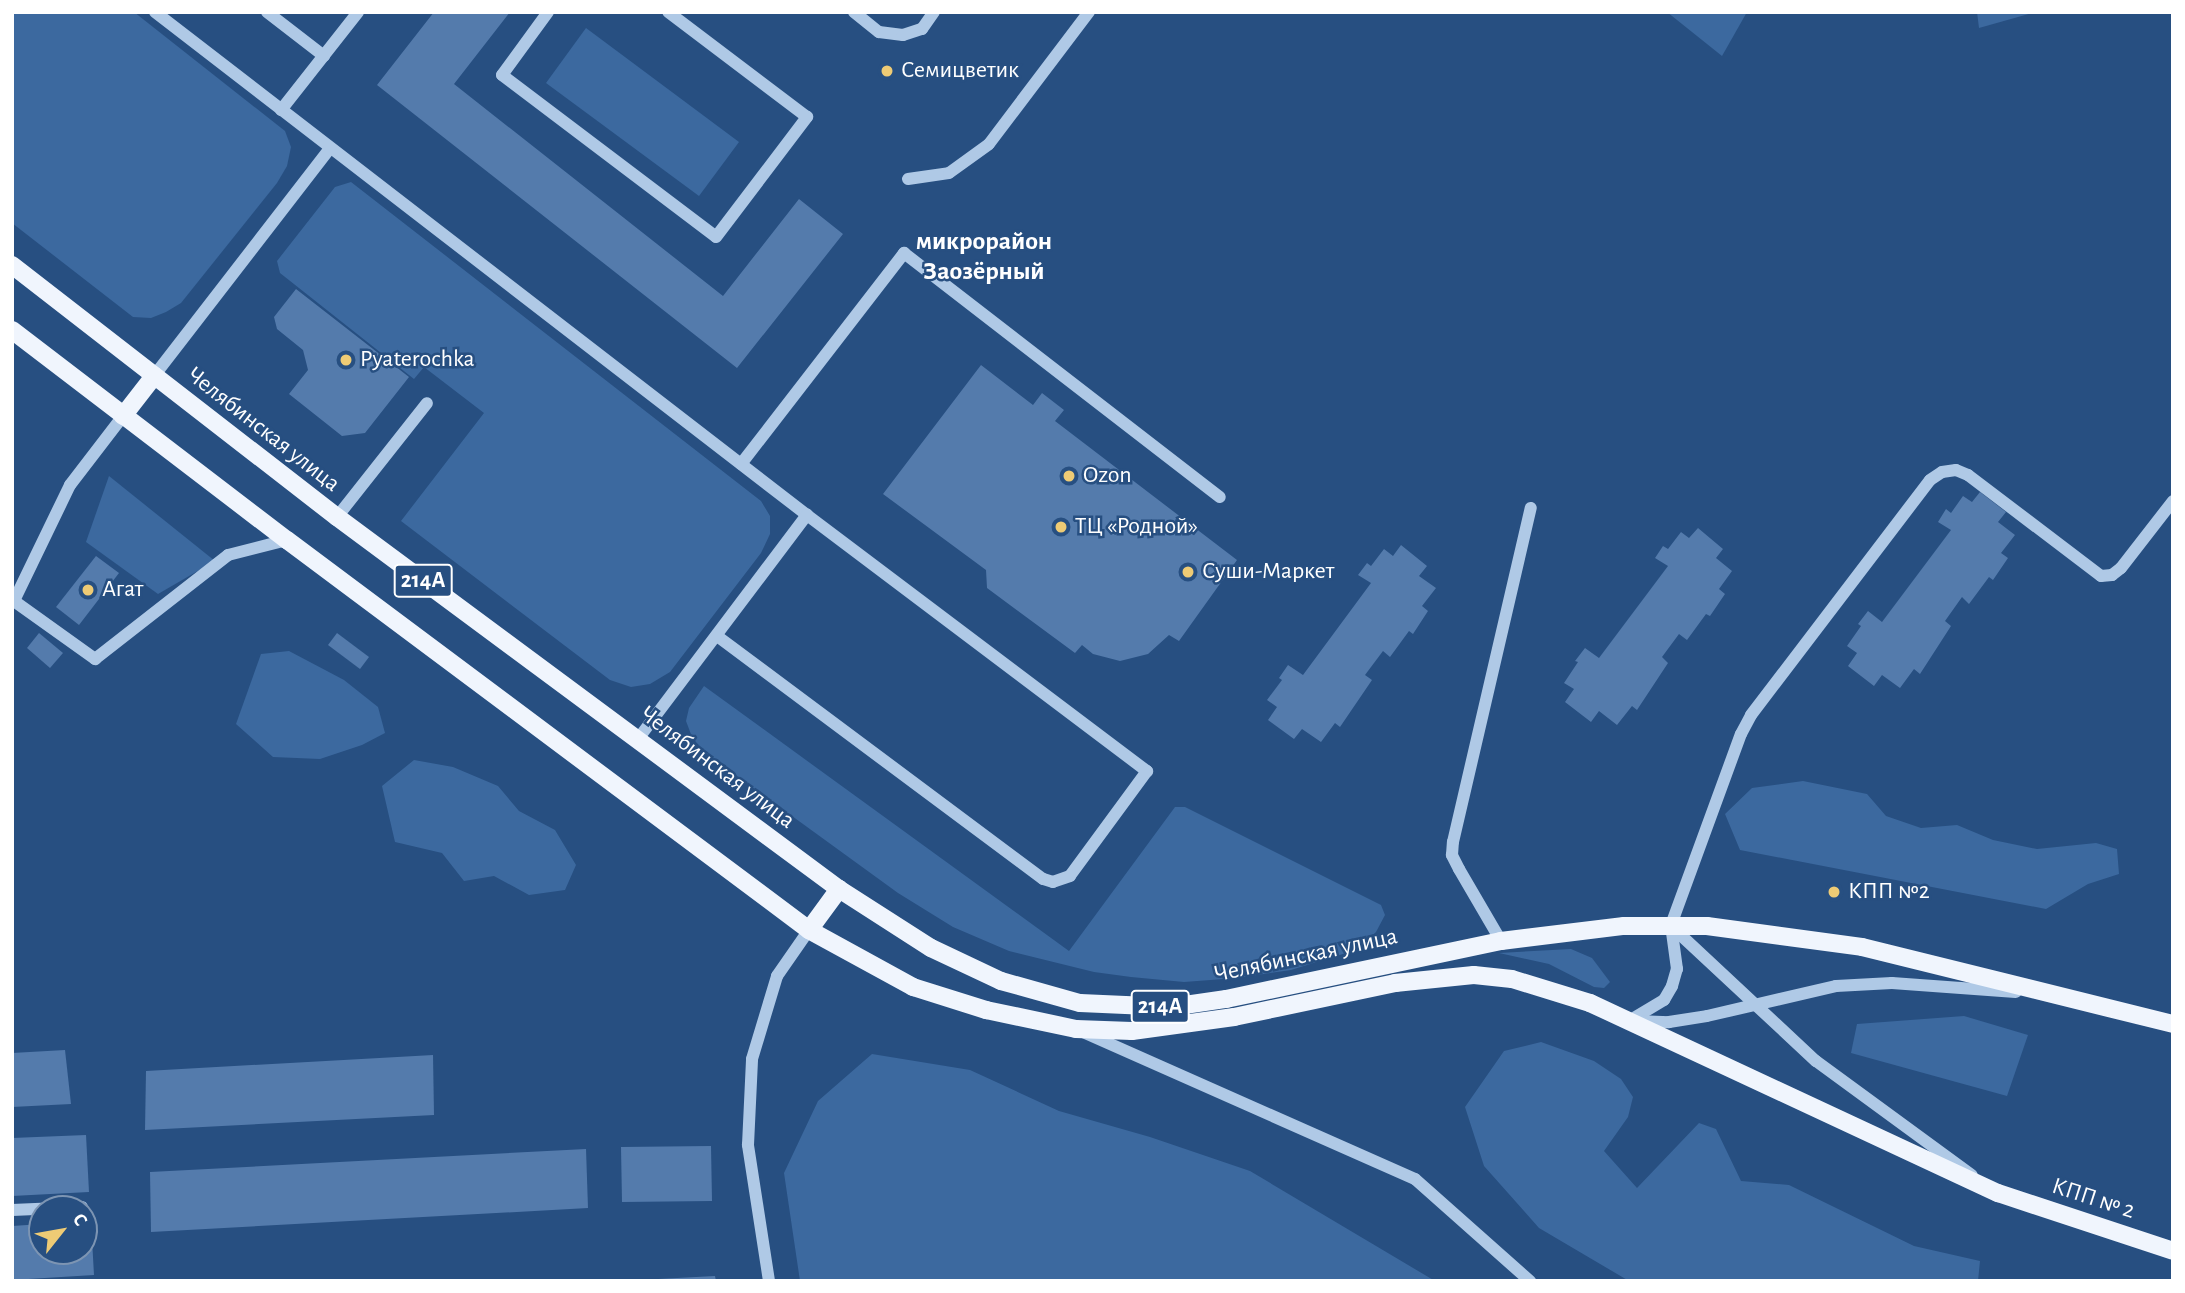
<!DOCTYPE html>
<meta charset="utf-8">
<style>
body{margin:0}
#map{position:relative;width:2185px;height:1293px;overflow:hidden;background:#274f81;font-family:"Alegreya Sans",sans-serif}
div>[style]{position:absolute}
[style*='--x']{left:calc(var(--x)*1px);top:calc(var(--y)*1px);width:calc(var(--w)*1px);rotate:calc(var(--a)*1deg)}
.green>*{inset:0;background:#3c699f}
.building>*{inset:0;background:#547bac}
.minor>*{height:12px;margin:-6px;padding:0 6px;transform-origin:6px;border-radius:6px;background:#afc9e6}
.major>*{height:18px;margin:-9px;padding:0 9px;transform-origin:9px;border-radius:9px;background:#f0f5fd}
.dots>*{width:19px;height:19px;translate:-50% -50%;box-sizing:border-box;border:4px solid #274f81;border-radius:50%}
span{translate:-50% -50%;white-space:nowrap;text-align:center;line-height:1.15;-webkit-text-stroke:5px #274f81;paint-order:stroke}
.shield-label span{padding:2px 5px;background:#274f81;border:2px solid;border-radius:5px;-webkit-text-stroke-width:0}
.shield-label{font-size:23px;color:#fff;font-weight:700}
.poi-label{font-size:24px;color:#fff}
.left{translate:0 -50%;text-align:left}
.street-label{font-size:24px;color:#fff}
.neighbourhood-label{font-size:26px;color:#fff;font-weight:700}
.frame{position:absolute;inset:0;border:14px solid #fff;pointer-events:none}
.north{position:absolute;left:28px;top:1195px;width:70px;height:70px;box-sizing:border-box;background:#274f81;border:2px solid #7d95b3;border-radius:50%;rotate:59deg;font-size:19px;font-weight:700;line-height:28px;text-align:center;color:#fff}
.north::after{content:'';display:block;margin:auto;width:24px;height:32px;background:#eecb75;clip-path:polygon(50% 0,100% 100%,50% 72%,0 100%)}
</style>
<div id="map">
<div class="green">
<div style="clip-path:polygon(12px 12px,134px 12px,285px 131px,291px 147px,287px 166px,277px 183px,181px 303px,166px 312px,151px 318px,133px 317px,12px 223px)"></div>
<div style="clip-path:polygon(1667px 12px,1747px 12px,1722px 56px)"></div>
<div style="clip-path:polygon(1977px 12px,2036px 12px,1979px 28px)"></div>
<div style="clip-path:polygon(586px 28px,739px 142px,699px 196px,546px 83px)"></div>
<div style="clip-path:polygon(351px 182px,761px 501px,770px 516px,770px 534px,761px 553px,670px 672px,650px 684px,631px 687px,610px 680px,401px 521px,484px 413px,424px 367px,414px 379px,280px 273px,277px 261px,335px 187px)"></div>
<div style="clip-path:polygon(109px 476px,215px 561px,158px 594px,86px 542px)"></div>
<div style="clip-path:polygon(289px 651px,344px 680px,378px 707px,385px 733px,362px 745px,320px 759px,273px 757px,236px 724px,261px 654px)"></div>
<div style="clip-path:polygon(704px 686px,1069px 951px,1175px 807px,1185px 807px,1381px 905px,1385px 915px,1376px 932px,1363px 944px,1346px 953px,1291px 970px,1237px 978px,1184px 982px,1131px 977px,1094px 972px,1009px 951px,953px 927px,898px 893px,704px 752px,692px 737px,686px 721px,689px 708px)"></div>
<div style="clip-path:polygon(414px 760px,453px 767px,498px 786px,519px 811px,555px 830px,576px 865px,565px 890px,529px 895px,494px 876px,464px 881px,442px 853px,395px 842px,382px 786px)"></div>
<div style="clip-path:polygon(1803px 781px,1867px 794px,1886px 816px,1921px 828px,1957px 825px,1993px 840px,2037px 849px,2096px 843px,2117px 849px,2119px 874px,2088px 884px,2046px 909px,1740px 850px,1725px 814px,1752px 788px)"></div>
<div style="clip-path:polygon(1571px 949px,1592px 958px,1610px 982px,1604px 988px,1594px 987px,1549px 964px,1499px 953px)"></div>
<div style="clip-path:polygon(1964px 1016px,2028px 1035px,2007px 1096px,1851px 1053px,1857px 1024px)"></div>
<div style="clip-path:polygon(1541px 1042px,1594px 1061px,1621px 1079px,1633px 1097px,1628px 1117px,1604px 1151px,1637px 1188px,1699px 1123px,1716px 1129px,1741px 1181px,1789px 1185px,1914px 1246px,1980px 1261px,1978px 1281px,1629px 1281px,1539px 1228px,1484px 1166px,1465px 1107px,1504px 1051px)"></div>
<div style="clip-path:polygon(872px 1054px,970px 1070px,1059px 1111px,1150px 1137px,1250px 1171px,1435px 1281px,800px 1281px,784px 1173px,818px 1101px)"></div>
</div>
<div class="building">
<div style="clip-path:polygon(434px 12px,510px 12px,454px 84px,723px 296px,799px 199px,843px 234px,737px 368px,377px 85px)"></div>
<div style="clip-path:polygon(296px 289px,409px 377px,365px 433px,342px 436px,289px 394px,308px 370px,303px 350px,277px 329px,274px 317px)"></div>
<div style="clip-path:polygon(981px 365px,1033px 405px,1042px 393px,1064px 410px,1055px 421px,1237px 560px,1179px 641px,1169px 635px,1148px 654px,1120px 661px,1093px 654px,1082px 645px,1075px 653px,987px 588px,986px 570px,883px 494px)"></div>
<div style="clip-path:polygon(1980px 492px,2006px 512px,1998px 522px,2015px 535px,2001px 553px,2008px 558px,1993px 580px,1989px 577px,1969px 604px,1962px 597px,1945px 621px,1951px 626px,1920px 674px,1914px 669px,1900px 688px,1882px 675px,1874px 686px,1848px 666px,1857px 653px,1847px 646px,1861px 626px,1858px 624px,1868px 611px,1882px 622px,1951px 530px,1938px 522px,1946px 509px,1951px 513px,1963px 496px,1972px 502px)"></div>
<div style="clip-path:polygon(1698px 528px,1723px 549px,1716px 558px,1732px 571px,1719px 589px,1725px 594px,1710px 616px,1706px 614px,1687px 640px,1679px 634px,1662px 657px,1668px 663px,1637px 710px,1632px 706px,1617px 725px,1599px 711px,1591px 722px,1565px 702px,1574px 689px,1564px 683px,1578px 662px,1575px 661px,1585px 648px,1599px 658px,1668px 566px,1655px 558px,1663px 546px,1668px 549px,1681px 532px,1689px 538px)"></div>
<div style="clip-path:polygon(1401px 545px,1427px 566px,1419px 576px,1436px 588px,1422px 606px,1428px 611px,1413px 634px,1409px 631px,1390px 657px,1383px 651px,1365px 675px,1372px 680px,1340px 727px,1335px 723px,1321px 742px,1302px 729px,1294px 739px,1268px 720px,1277px 707px,1267px 700px,1282px 680px,1279px 678px,1288px 665px,1303px 675px,1371px 583px,1358px 575px,1367px 563px,1371px 566px,1384px 549px,1393px 556px)"></div>
<div style="clip-path:polygon(96px 556px,119px 573px,79px 625px,56px 607px)"></div>
<div style="clip-path:polygon(39px 633px,63px 653px,50px 668px,27px 648px)"></div>
<div style="clip-path:polygon(337px 633px,369px 657px,360px 669px,328px 645px)"></div>
<div style="clip-path:polygon(65px 1050px,71px 1104px,12px 1107px,12px 1053px)"></div>
<div style="clip-path:polygon(433px 1055px,434px 1115px,145px 1130px,146px 1071px)"></div>
<div style="clip-path:polygon(86px 1135px,89px 1192px,12px 1196px,12px 1138px)"></div>
<div style="clip-path:polygon(711px 1146px,712px 1201px,622px 1202px,621px 1147px)"></div>
<div style="clip-path:polygon(586px 1149px,588px 1208px,151px 1232px,150px 1172px)"></div>
<div style="clip-path:polygon(91px 1221px,94px 1275px,12px 1280px,12px 1226px,42px 1224px,42px 1251px,84px 1251px,84px 1222px)"></div>
<div style="clip-path:polygon(715px 1276px,716px 1281px,658px 1281px,658px 1279px)"></div>
</div>
<div class="minor">
<div style="--x:155;--y:12;--w:823;--a:37.65"></div>
<div style="--x:807;--y:515;--w:426;--a:37"></div>
<div style="--x:1147;--y:771;--w:130;--a:126.3"></div>
<div style="--x:1070;--y:876;--w:18;--a:161"></div>
<div style="--x:1053;--y:882;--w:10;--a:-163"></div>
<div style="--x:1043;--y:879;--w:407;--a:-143.3"></div>
<div style="--x:267;--y:12;--w:72;--a:37.7"></div>
<div style="--x:548;--y:12;--w:78;--a:126.1"></div>
<div style="--x:502;--y:75;--w:268;--a:37.1"></div>
<div style="--x:716;--y:237;--w:151;--a:-52.8"></div>
<div style="--x:807;--y:117;--w:174;--a:-142.9"></div>
<div style="--x:854;--y:12;--w:32;--a:39"></div>
<div style="--x:879;--y:32;--w:24;--a:7"></div>
<div style="--x:903;--y:35;--w:20;--a:-18"></div>
<div style="--x:922;--y:29;--w:21;--a:-55"></div>
<div style="--x:281;--y:110;--w:125;--a:-51.8"></div>
<div style="--x:908;--y:179;--w:41;--a:-8.3"></div>
<div style="--x:949;--y:173;--w:49;--a:-35.9"></div>
<div style="--x:989;--y:144;--w:166;--a:-52.9"></div>
<div style="--x:154;--y:376;--w:288;--a:-52.3"></div>
<div style="--x:123;--y:416;--w:87;--a:127.5"></div>
<div style="--x:70;--y:485;--w:129;--a:115.8"></div>
<div style="--x:14;--y:601;--w:100;--a:35.6"></div>
<div style="--x:95;--y:659;--w:169;--a:-38"></div>
<div style="--x:228;--y:555;--w:61;--a:-14.3"></div>
<div style="--x:741;--y:464;--w:267;--a:-52.3"></div>
<div style="--x:904;--y:253;--w:399;--a:37.7"></div>
<div style="--x:337;--y:517;--w:145;--a:-51.7"></div>
<div style="--x:638;--y:739;--w:281;--a:-53"></div>
<div style="--x:1671;--y:926;--w:198;--a:43"></div>
<div style="--x:1816;--y:1061;--w:193;--a:36.2"></div>
<div style="--x:1501;--y:941;--w:83;--a:-120.3"></div>
<div style="--x:1459;--y:869;--w:16;--a:-117"></div>
<div style="--x:1452;--y:855;--w:13;--a:-86"></div>
<div style="--x:1453;--y:842;--w:343;--a:-76.9"></div>
<div style="--x:1629;--y:1021;--w:41;--a:-31"></div>
<div style="--x:1664;--y:1000;--w:16;--a:-60"></div>
<div style="--x:1672;--y:986;--w:18;--a:-74"></div>
<div style="--x:1677;--y:969;--w:44;--a:-97.8"></div>
<div style="--x:1671;--y:925;--w:203;--a:-69.9"></div>
<div style="--x:1741;--y:734;--w:21;--a:-62"></div>
<div style="--x:1751;--y:715;--w:295;--a:-52.7"></div>
<div style="--x:1930;--y:480;--w:14;--a:-34"></div>
<div style="--x:1942;--y:472;--w:14;--a:-8"></div>
<div style="--x:1956;--y:470;--w:13;--a:23"></div>
<div style="--x:1968;--y:475;--w:167;--a:37.2"></div>
<div style="--x:2101;--y:576;--w:11;--a:-5"></div>
<div style="--x:2112;--y:575;--w:11;--a:-38"></div>
<div style="--x:2121;--y:568;--w:85;--a:-52.2"></div>
<div style="--x:1636;--y:1021;--w:33;--a:2"></div>
<div style="--x:1669;--y:1022;--w:38;--a:-9"></div>
<div style="--x:1707;--y:1016;--w:132;--a:-13.1"></div>
<div style="--x:1836;--y:986;--w:56;--a:-3.1"></div>
<div style="--x:1892;--y:983;--w:124;--a:4.2"></div>
<div style="--x:1083;--y:1032;--w:363;--a:23.9"></div>
<div style="--x:1415;--y:1179;--w:154;--a:41.6"></div>
<div style="--x:12;--y:1210;--w:70;--a:-2.5"></div>
<div style="--x:769;--y:1281;--w:138;--a:-98.8"></div>
<div style="--x:748;--y:1145;--w:86;--a:-87.3"></div>
<div style="--x:752;--y:1059;--w:87;--a:-73.2"></div>
<div style="--x:777;--y:976;--w:56;--a:-55.2"></div>
</div>
<div class="major">
<div style="--x:12;--y:265;--w:411;--a:37.8"></div>
<div style="--x:337;--y:517;--w:625;--a:36.54"></div>
<div style="--x:839;--y:889;--w:109;--a:32.7"></div>
<div style="--x:931;--y:948;--w:77;--a:25.2"></div>
<div style="--x:1001;--y:981;--w:82;--a:15.6"></div>
<div style="--x:1080;--y:1003;--w:91;--a:2.5"></div>
<div style="--x:1171;--y:1007;--w:56;--a:-8.3"></div>
<div style="--x:1226;--y:999;--w:281;--a:-11.9"></div>
<div style="--x:1501;--y:941;--w:124;--a:-7"></div>
<div style="--x:1624;--y:926;--w:83;--a:0"></div>
<div style="--x:1707;--y:926;--w:156;--a:7.7"></div>
<div style="--x:1862;--y:947;--w:320;--a:13.9"></div>
<div style="--x:12;--y:330;--w:346;--a:37.4"></div>
<div style="--x:287;--y:540;--w:652;--a:36.76"></div>
<div style="--x:809;--y:930;--w:119;--a:28.7"></div>
<div style="--x:913;--y:987;--w:77;--a:17.5"></div>
<div style="--x:986;--y:1010;--w:92;--a:11.9"></div>
<div style="--x:1076;--y:1029;--w:56;--a:2"></div>
<div style="--x:1132;--y:1031;--w:103;--a:-7.8"></div>
<div style="--x:1234;--y:1017;--w:165;--a:-11.9"></div>
<div style="--x:1395;--y:983;--w:79;--a:-5.8"></div>
<div style="--x:1474;--y:975;--w:38;--a:6"></div>
<div style="--x:1512;--y:979;--w:82;--a:17.1"></div>
<div style="--x:1590;--y:1003;--w:450;--a:25"></div>
<div style="--x:1998;--y:1193;--w:184;--a:18.3"></div>
<div style="--x:123;--y:416;--w:51;--a:-52.2"></div>
<div style="--x:809;--y:930;--w:51;--a:-53.8"></div>
</div>
<div class="dots">
<div style="left:887px;top:71px;background:#eecb75"></div>
<div style="left:346px;top:360px;background:#eecb75"></div>
<div style="left:1069px;top:476px;background:#eecb75"></div>
<div style="left:1061px;top:527px;background:#eecb75"></div>
<div style="left:1188px;top:572px;background:#eecb75"></div>
<div style="left:88px;top:590px;background:#eecb75"></div>
<div style="left:1834px;top:892px;background:#eecb75"></div>
</div>
<div class="shield-label">
<span style="left:423px;top:581px">214А</span>
<span style="left:1160px;top:1007px">214А</span>
</div>
<div class="poi-label">
<span class="left" style="left:901px;top:71px">Семицветик</span>
<span class="left" style="left:360px;top:360px">Pyaterochka</span>
<span class="left" style="left:1083px;top:476px">Ozon</span>
<span class="left" style="left:1075px;top:527px">ТЦ «Родной»</span>
<span class="left" style="left:1202px;top:572px">Суши-Маркет</span>
<span class="left" style="left:102px;top:590px">Агат</span>
<span class="left" style="left:1848px;top:892px">КПП №2</span>
</div>
<div class="street-label">
<span style="left:263px;top:430px;rotate:38deg">Челябинская улица</span>
<span style="left:717px;top:768px;rotate:37deg">Челябинская улица</span>
<span style="left:1306px;top:956px;rotate:-12deg">Челябинская улица</span>
<span style="left:2093px;top:1199px;rotate:18deg">КПП № 2</span>
</div>
<div class="neighbourhood-label">
<span style="left:984px;top:257px">микрорайон<br>Заозёрный</span>
</div>
<div class="frame"></div>
<div class="north">С</div>
</div>
